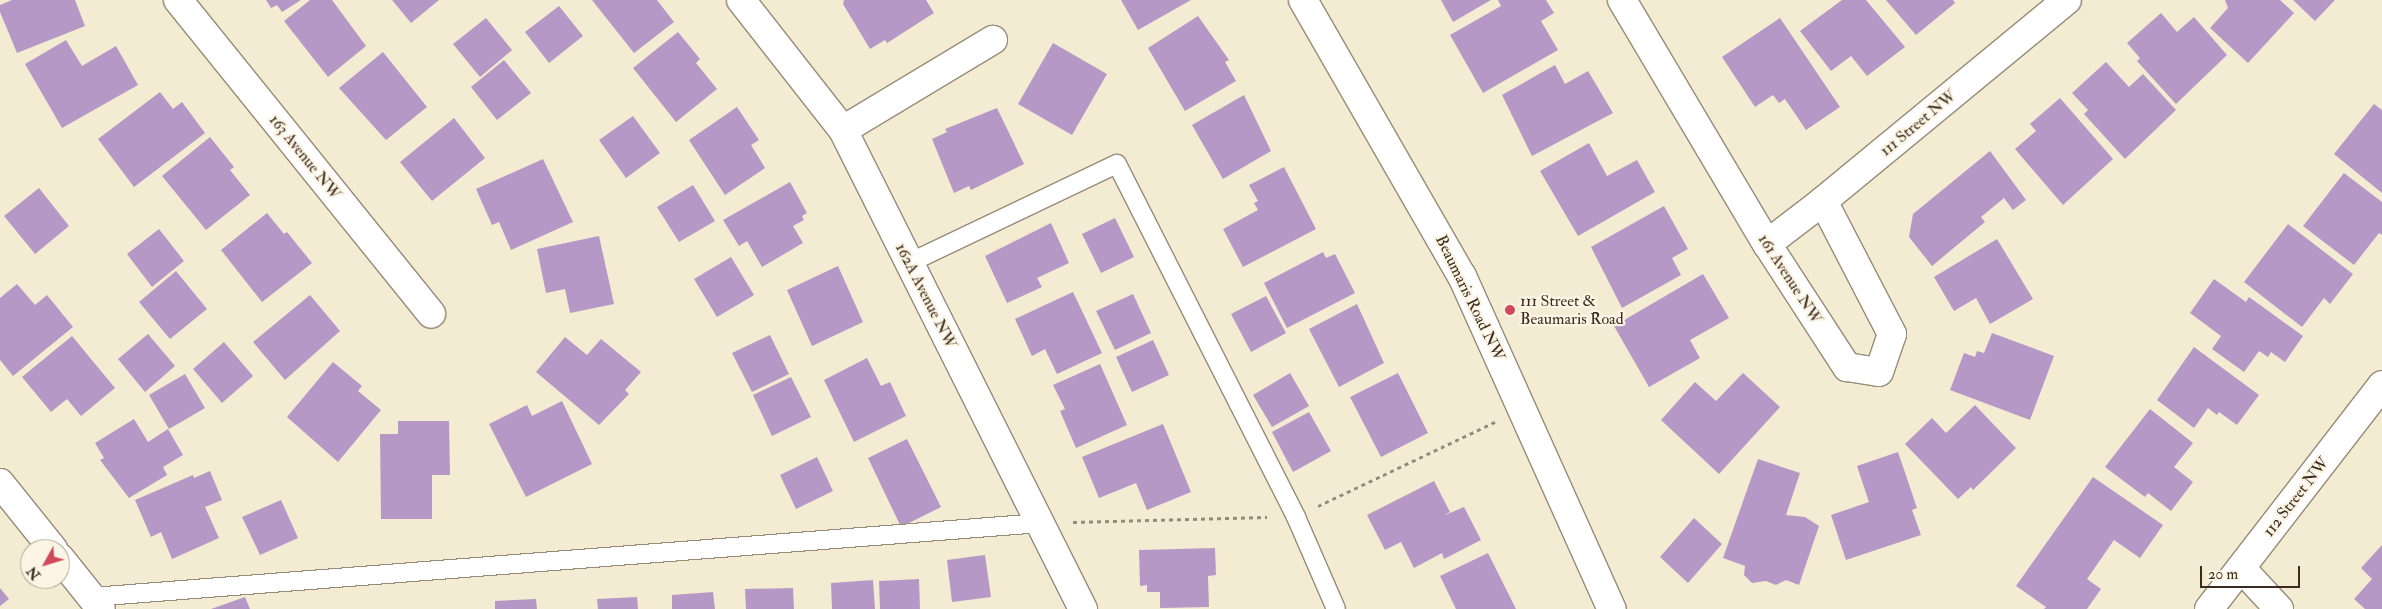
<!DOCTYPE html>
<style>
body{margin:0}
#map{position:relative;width:2382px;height:609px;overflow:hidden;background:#f3ecd3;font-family:"IM FELL Double Pica",serif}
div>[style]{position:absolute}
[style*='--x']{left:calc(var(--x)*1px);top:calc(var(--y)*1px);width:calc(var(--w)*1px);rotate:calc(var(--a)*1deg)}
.building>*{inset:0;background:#b598c6}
.path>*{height:3px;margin-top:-1.5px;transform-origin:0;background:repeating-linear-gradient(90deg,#978b78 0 4px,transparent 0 8px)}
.roads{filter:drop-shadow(1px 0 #978b78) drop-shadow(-1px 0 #978b78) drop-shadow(0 1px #978b78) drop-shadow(0 -1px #978b78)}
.lane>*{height:18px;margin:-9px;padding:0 9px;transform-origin:9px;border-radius:9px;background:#fff}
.street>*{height:28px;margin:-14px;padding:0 14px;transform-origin:14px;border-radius:14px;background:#fff}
.secondary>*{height:28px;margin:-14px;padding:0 14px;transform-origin:14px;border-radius:14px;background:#fff}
.dots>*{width:14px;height:14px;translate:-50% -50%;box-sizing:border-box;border:2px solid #fcf5e5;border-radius:50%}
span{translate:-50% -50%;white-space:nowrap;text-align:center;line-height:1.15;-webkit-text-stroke:4.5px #fcf5e5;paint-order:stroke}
.street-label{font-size:16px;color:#3b2a1e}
.poi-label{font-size:16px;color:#3b2a1e}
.left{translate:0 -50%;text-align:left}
.north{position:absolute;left:20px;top:539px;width:50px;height:50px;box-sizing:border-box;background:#fcf5e5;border:1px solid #afa495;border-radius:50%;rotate:231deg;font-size:14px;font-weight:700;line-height:20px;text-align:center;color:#3b2a1e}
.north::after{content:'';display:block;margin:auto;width:18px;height:22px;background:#d1495b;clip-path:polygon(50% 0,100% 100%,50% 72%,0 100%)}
.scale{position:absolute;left:2200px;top:566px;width:100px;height:22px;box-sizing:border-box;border:2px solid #3b2a1e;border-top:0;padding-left:6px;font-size:15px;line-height:18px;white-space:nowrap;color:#3b2a1e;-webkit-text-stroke:4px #fcf5e5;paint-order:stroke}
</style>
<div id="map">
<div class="building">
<div style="clip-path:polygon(12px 0,75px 0,85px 26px,17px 53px,0 12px,0 5px)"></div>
<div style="clip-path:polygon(266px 0,301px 0,282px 12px,277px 5px,271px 8px)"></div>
<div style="clip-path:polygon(310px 0,332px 0,366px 46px,328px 77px,284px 21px)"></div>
<div style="clip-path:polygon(392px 0,439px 0,411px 23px)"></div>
<div style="clip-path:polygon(592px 0,657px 0,674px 22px,634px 53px)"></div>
<div style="clip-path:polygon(844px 0,926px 0,934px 13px,887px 43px,885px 40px,870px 49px,843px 4px)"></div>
<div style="clip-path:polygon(1121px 0,1191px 0,1138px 30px)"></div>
<div style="clip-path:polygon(1441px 0,1491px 0,1453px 22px)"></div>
<div style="clip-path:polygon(1498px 0,1546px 0,1554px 13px,1541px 21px,1558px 50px,1483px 93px,1450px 35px,1501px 6px)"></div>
<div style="clip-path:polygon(1842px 0,1866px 0,1905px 47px,1867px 76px,1851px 56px,1831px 71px,1800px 31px)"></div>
<div style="clip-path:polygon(1886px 0,1953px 0,1955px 3px,1916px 35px)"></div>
<div style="clip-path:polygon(2225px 0,2280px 0,2294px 13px,2248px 63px,2210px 28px,2228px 8px)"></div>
<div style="clip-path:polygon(2293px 0,2335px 0,2315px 21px)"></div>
<div style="clip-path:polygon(559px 6px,583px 36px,549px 63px,525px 32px)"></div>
<div style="clip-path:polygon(2161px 13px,2177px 32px,2194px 17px,2227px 55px,2176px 104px,2137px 61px,2140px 58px,2127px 43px)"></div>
<div style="clip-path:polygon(1198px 16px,1229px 60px,1225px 62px,1236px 81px,1185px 111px,1148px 48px)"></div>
<div style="clip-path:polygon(486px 18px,512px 50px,480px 77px,453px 44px)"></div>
<div style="clip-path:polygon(1780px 18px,1840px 107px,1806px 130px,1785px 99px,1779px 103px,1773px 95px,1755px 107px,1722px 57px)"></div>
<div style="clip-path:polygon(678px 32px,700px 59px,696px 63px,717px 89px,676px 122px,633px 68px)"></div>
<div style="clip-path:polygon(66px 40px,82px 66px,116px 46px,138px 85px,62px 128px,25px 64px)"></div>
<div style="clip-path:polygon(1053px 43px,1107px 74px,1072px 135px,1018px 104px)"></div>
<div style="clip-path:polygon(383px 52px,427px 107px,386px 140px,339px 88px)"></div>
<div style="clip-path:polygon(504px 60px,531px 93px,497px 120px,471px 87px)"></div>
<div style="clip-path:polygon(2106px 62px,2129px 87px,2143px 74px,2176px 110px,2125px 159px,2084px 114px,2088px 110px,2072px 93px)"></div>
<div style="clip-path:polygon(1555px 65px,1565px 84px,1588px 71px,1613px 113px,1532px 156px,1502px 95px)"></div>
<div style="clip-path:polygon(160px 92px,173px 109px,182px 102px,205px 133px,134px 187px,98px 139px)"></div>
<div style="clip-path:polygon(1244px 95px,1271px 151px,1223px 179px,1192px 125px)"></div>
<div style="clip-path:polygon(2060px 98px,2113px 159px,2063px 205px,2015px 149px,2036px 131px,2030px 124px)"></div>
<div style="clip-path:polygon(2374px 104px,2382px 110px,2382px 193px,2334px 154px)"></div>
<div style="clip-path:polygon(737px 107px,759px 140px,751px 145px,765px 168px,725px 195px,689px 140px)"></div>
<div style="clip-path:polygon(997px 108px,1024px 164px,971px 190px,969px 186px,954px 193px,932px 139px,947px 132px,945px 129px)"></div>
<div style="clip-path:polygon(633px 116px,660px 153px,626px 178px,599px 140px)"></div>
<div style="clip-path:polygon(454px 118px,485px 158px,432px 201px,400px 162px)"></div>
<div style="clip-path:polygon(210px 137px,234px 167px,230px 170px,250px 195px,206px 230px,162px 176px)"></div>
<div style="clip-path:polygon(1589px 143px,1607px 176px,1637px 160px,1655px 192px,1578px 236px,1540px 171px)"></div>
<div style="clip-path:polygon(1990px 151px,2026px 200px,2013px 210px,2004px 198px,1981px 217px,1985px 222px,1932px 266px,1909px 237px,1913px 214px)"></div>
<div style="clip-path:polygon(543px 159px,573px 222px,511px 250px,499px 222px,492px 225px,476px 189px)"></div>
<div style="clip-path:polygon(1284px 167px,1316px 229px,1243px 267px,1223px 229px,1258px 210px,1254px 203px,1258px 201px,1249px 185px)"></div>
<div style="clip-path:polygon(2344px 173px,2382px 202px,2382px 235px,2379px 233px,2354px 265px,2303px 226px)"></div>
<div style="clip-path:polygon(790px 182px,807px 213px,802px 216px,804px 220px,793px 226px,803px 243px,762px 267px,747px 241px,739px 246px,723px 220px)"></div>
<div style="clip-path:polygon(693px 185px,715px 221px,679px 242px,657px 207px)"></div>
<div style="clip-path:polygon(39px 188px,69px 226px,35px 254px,4px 216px)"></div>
<div style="clip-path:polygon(1664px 206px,1688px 249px,1672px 258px,1681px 275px,1622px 308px,1591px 247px)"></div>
<div style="clip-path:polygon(267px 213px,284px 234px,287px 232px,312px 263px,262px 302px,221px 250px)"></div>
<div style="clip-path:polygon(1115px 218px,1134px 257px,1101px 273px,1082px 234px)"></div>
<div style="clip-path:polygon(1051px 223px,1069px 263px,1037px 278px,1042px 287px,1007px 303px,985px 256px)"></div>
<div style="clip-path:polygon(2288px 224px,2353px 274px,2330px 304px,2324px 298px,2302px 327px,2244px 282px)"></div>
<div style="clip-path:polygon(159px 229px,184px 261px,152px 287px,127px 254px)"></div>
<div style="clip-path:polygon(599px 236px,614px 304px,570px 313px,565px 289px,546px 293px,537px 249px)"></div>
<div style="clip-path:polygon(1997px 239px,2033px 299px,1990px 324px,1976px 298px,1954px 311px,1934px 277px)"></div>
<div style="clip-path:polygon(1323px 252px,1326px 258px,1335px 254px,1355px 293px,1287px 328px,1264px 283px)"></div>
<div style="clip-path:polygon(731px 257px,754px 295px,717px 317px,694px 279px)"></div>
<div style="clip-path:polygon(838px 266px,863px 322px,812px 346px,787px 290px)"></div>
<div style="clip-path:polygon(176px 271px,207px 309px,170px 339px,139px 302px)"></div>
<div style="clip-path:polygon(1703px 274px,1729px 318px,1690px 340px,1700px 358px,1649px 387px,1614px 326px)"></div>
<div style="clip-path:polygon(2214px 279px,2246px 302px,2249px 297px,2303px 336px,2285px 362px,2271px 352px,2268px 357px,2259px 351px,2244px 372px,2212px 349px,2221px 336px,2190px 313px)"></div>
<div style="clip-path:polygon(17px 284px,35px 305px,47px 295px,73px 327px,13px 376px,0 360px,0 298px)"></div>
<div style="clip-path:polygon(1073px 292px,1102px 353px,1057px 374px,1045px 349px,1032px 356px,1015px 319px)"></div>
<div style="clip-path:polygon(1133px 294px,1151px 333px,1115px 350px,1096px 311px)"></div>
<div style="clip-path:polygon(310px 295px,340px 331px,285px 380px,253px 342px)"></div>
<div style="clip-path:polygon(1266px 296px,1286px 333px,1251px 352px,1231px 314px)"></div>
<div style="clip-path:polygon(1357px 304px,1384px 363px,1339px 387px,1309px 329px)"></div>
<div style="clip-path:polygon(1992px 333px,2054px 356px,2030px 420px,1950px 390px,1964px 353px,1975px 357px,1977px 351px,1984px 353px)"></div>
<div style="clip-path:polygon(148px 334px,175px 366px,145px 392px,118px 359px)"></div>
<div style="clip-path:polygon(770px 335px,789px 374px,752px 392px,732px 353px)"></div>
<div style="clip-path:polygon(72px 336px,115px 388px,81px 416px,67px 399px,51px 412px,22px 377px)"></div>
<div style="clip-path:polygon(565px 337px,587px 355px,601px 339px,641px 372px,625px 390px,629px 394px,599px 425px,536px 372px)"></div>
<div style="clip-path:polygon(1153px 340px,1169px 375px,1132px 392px,1116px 357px)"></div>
<div style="clip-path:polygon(224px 342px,253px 376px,222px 403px,193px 369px)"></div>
<div style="clip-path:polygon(2194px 347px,2259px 395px,2237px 425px,2219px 412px,2217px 415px,2208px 408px,2194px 428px,2157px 400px)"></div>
<div style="clip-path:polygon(867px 358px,881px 386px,890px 382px,906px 416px,854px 442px,824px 380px)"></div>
<div style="clip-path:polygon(333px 362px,362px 386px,358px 391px,381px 410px,338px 462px,287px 417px)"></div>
<div style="clip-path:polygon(1100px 364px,1127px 425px,1076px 448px,1060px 411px,1065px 409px,1053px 385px)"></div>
<div style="clip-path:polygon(1290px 373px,1309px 406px,1272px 427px,1253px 395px)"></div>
<div style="clip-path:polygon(1398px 373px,1428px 433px,1381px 457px,1350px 397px)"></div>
<div style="clip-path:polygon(1743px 373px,1780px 407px,1719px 474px,1661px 420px,1695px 382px,1716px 401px)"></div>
<div style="clip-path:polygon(185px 374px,205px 408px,169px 429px,149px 395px)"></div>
<div style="clip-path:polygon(791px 377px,811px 417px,772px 436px,753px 395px)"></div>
<div style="clip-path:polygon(562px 401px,592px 464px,526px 497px,489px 424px,527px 405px,532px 416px)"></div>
<div style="clip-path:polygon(1975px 405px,2016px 448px,1973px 490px,1971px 487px,1958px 499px,1905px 444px,1932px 418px,1946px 433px)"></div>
<div style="clip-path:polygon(2150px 409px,2193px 443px,2174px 467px,2193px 482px,2171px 511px,2148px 493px,2145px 497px,2105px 467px)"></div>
<div style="clip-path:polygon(1309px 412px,1331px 451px,1293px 472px,1272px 432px)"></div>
<div style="clip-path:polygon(134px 419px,148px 442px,168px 429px,183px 455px,163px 467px,167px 475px,129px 498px,100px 460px,104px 458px,95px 443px)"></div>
<div style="clip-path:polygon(398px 421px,449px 421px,450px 475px,432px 475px,432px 519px,381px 519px,380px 434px,398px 434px)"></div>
<div style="clip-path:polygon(1163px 424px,1191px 492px,1147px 510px,1136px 483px,1099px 498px,1082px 457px)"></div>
<div style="clip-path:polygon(907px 439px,941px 507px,901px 527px,868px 458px)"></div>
<div style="clip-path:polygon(1898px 452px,1917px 508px,1912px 510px,1921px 535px,1846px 560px,1831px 515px,1869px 502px,1857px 466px)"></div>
<div style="clip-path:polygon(817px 457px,833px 491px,796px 509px,780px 475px)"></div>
<div style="clip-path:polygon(1758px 459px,1800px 473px,1786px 515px,1805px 517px,1819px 526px,1799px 585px,1786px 580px,1776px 585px,1766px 581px,1752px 583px,1744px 575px,1745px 566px,1723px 558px)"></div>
<div style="clip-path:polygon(210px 471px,222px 500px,205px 507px,219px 538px,172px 559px,161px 532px,151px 537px,135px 500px,193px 475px,194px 478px)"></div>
<div style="clip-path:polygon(2093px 477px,2163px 525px,2140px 558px,2114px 540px,2087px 579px,2101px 589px,2087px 609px,2044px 609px,2046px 607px,2016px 586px)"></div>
<div style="clip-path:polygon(1434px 481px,1450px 512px,1443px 516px,1464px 507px,1481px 540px,1444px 559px,1442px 553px,1414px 568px,1401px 542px,1385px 550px,1367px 515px)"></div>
<div style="clip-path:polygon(281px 500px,298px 538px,260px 555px,242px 517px)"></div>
<div style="clip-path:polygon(1694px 518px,1722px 544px,1688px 583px,1660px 557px)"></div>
<div style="clip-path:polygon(2382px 545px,2382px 609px,2365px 609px,2354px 599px,2372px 579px,2361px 568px)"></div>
<div style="clip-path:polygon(1215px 548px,1216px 575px,1208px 576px,1209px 607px,1160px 608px,1160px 592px,1147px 592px,1147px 585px,1140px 586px,1139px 550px)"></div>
<div style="clip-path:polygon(1488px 553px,1516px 609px,1456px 609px,1440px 576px)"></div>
<div style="clip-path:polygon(985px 555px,991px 597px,952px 602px,947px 560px)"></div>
<div style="clip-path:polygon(919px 579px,920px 609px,880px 609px,879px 581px)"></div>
<div style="clip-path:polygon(873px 580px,875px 609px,832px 609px,831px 583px)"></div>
<div style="clip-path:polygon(0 588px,9px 599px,0 606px)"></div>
<div style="clip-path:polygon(793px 588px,794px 609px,746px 609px,745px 589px)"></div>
<div style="clip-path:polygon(713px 592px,715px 609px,672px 609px,672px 595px)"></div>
<div style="clip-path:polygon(245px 597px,250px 609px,211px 609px)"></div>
<div style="clip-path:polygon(637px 597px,638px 609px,598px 609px,597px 599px)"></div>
<div style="clip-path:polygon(536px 599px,537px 609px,495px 609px,495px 601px)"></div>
</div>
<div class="path">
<div style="--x:1318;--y:506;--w:196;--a:-25.4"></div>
<div style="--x:1073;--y:522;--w:194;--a:-1.5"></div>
</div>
<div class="roads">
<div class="lane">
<div style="--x:909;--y:263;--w:230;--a:-25.5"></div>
<div style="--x:1117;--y:164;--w:396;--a:63.1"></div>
<div style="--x:1296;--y:517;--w:100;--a:66.5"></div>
<div style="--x:92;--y:597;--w:951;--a:-4.46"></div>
</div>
<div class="street">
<div style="--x:178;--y:0;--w:403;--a:51.1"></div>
<div style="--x:741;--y:0;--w:165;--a:51.9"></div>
<div style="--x:843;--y:130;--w:536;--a:63.39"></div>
<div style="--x:1622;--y:0;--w:284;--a:59.3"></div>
<div style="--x:1767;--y:244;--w:147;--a:57"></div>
<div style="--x:1847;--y:367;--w:32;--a:9"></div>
<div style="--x:1879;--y:372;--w:40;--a:-71.1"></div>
<div style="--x:1892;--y:334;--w:150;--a:-117.4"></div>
<div style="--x:843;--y:130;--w:175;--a:-31"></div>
<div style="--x:1767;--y:244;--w:71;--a:-37.5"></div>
<div style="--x:1823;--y:201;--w:316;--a:-39.5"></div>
<div style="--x:0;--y:483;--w:85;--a:51.2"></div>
<div style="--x:60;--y:558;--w:65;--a:51.2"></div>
<div style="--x:2241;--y:568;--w:56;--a:47.2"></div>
<div style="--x:2209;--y:609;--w:283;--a:-52.3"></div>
</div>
<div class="secondary">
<div style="--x:1303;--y:0;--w:319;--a:60.1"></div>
<div style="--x:1462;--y:276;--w:365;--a:65.8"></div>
</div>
</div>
<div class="dots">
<div style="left:1510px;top:310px;background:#d1495b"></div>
</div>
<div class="street-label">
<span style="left:1918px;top:123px;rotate:-40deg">111 Street NW</span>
<span style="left:305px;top:157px;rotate:51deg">163 Avenue NW</span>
<span style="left:1790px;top:279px;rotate:57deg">161 Avenue NW</span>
<span style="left:926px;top:296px;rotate:63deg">162A Avenue NW</span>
<span style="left:1470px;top:298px;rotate:64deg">Beaumaris Road NW</span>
<span style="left:2296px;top:497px;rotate:-52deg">112 Street NW</span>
</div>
<div class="poi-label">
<span class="left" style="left:1520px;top:310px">111 Street &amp;<br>Beaumaris Road</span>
</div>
<div class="north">N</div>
<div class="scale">20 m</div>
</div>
